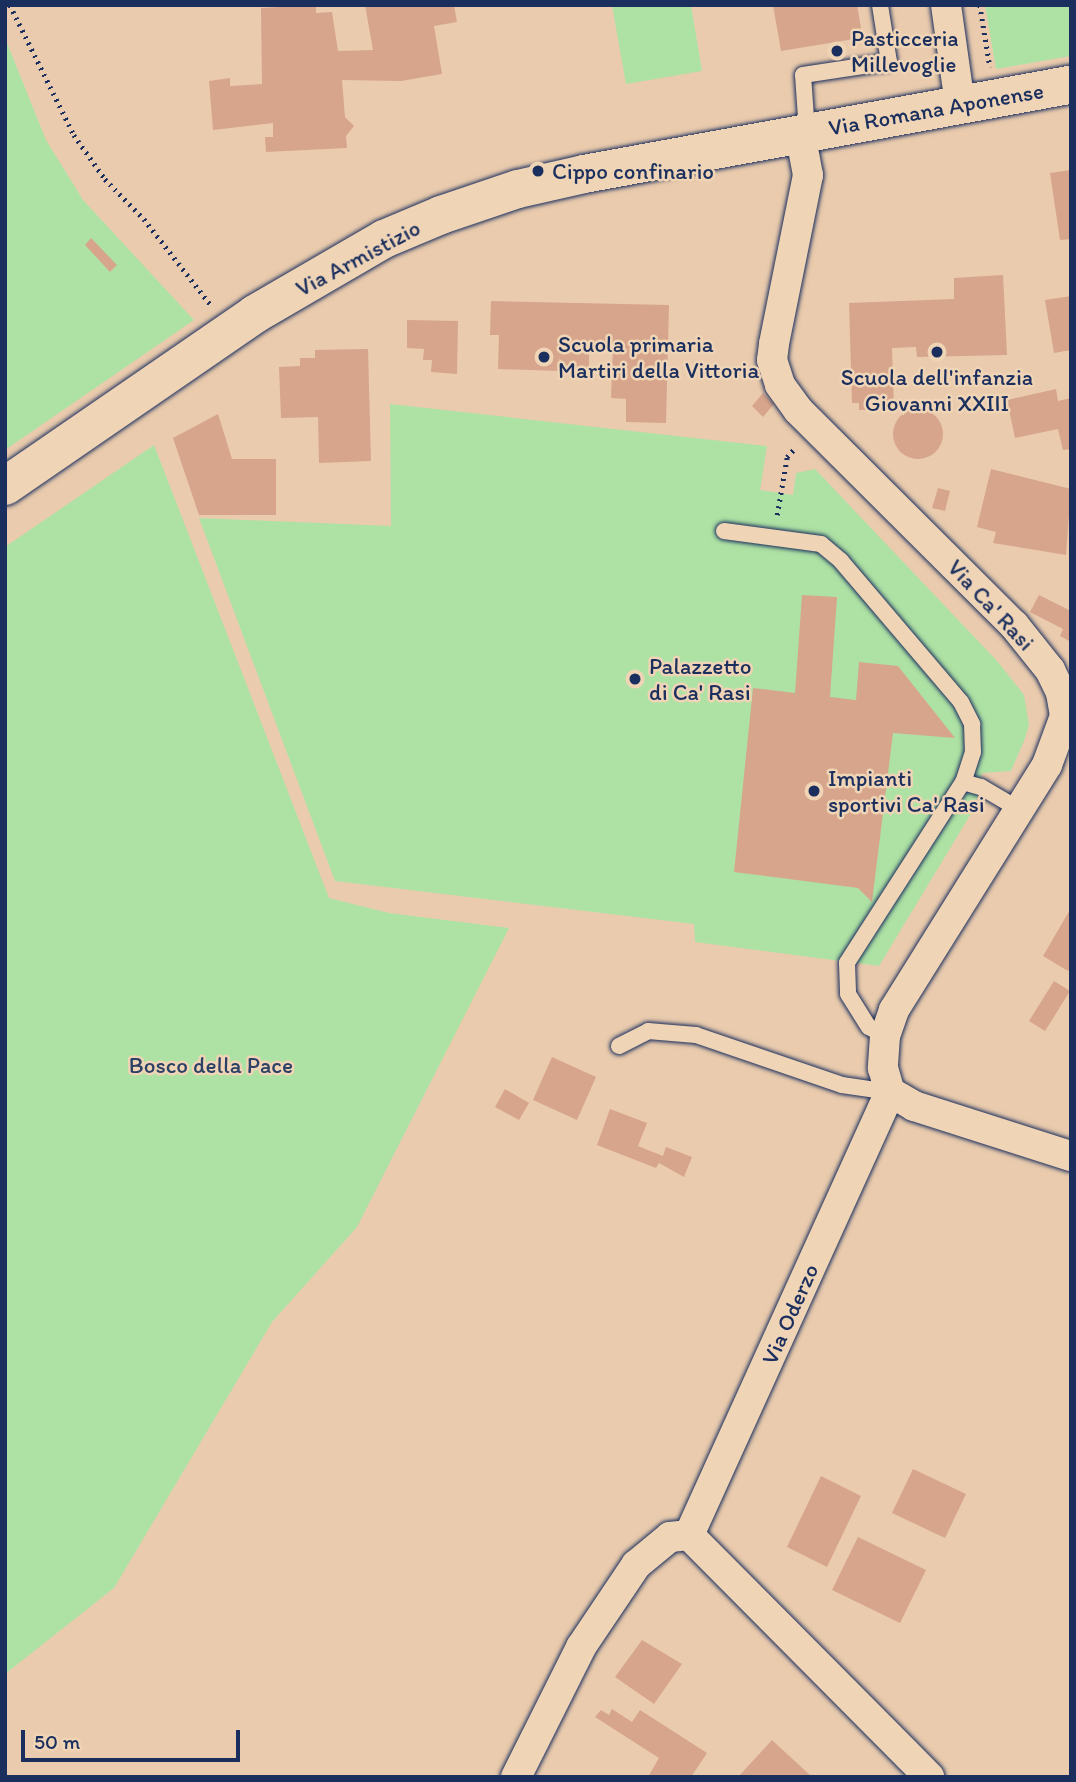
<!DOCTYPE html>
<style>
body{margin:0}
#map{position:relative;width:1076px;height:1782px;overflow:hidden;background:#eacbad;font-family:Itim,sans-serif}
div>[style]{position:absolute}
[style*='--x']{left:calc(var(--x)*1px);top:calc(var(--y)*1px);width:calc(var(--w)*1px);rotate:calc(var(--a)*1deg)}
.green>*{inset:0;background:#aee2a4}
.building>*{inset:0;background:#d7a58b}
.round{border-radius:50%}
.path>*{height:4.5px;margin-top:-2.25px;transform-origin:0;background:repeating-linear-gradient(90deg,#1b2f5e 0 2px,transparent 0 7px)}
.roads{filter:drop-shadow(0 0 2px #1b2f5e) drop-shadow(0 0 2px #1b2f5e)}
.service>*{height:16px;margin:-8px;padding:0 8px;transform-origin:8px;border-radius:8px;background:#efd4b6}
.minor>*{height:30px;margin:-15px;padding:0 15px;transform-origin:15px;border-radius:15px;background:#efd4b6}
.tertiary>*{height:38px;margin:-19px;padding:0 19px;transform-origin:19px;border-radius:19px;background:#efd4b6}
.dots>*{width:19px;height:19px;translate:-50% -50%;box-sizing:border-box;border:4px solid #efd4b6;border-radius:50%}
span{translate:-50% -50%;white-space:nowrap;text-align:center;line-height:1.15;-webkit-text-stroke:5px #efd4b6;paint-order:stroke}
.poi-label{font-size:23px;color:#1b2f5e}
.left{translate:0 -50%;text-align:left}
.street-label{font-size:23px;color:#1b2f5e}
.park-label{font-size:23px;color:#2a4165}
.frame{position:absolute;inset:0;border:7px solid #1b2f5e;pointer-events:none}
.scale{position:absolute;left:21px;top:1730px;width:219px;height:32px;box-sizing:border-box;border:4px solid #1b2f5e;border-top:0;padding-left:9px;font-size:21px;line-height:24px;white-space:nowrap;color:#1b2f5e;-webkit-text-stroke:5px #efd4b6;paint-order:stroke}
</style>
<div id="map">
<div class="green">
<i style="clip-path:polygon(612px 5px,691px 5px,702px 71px,626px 84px)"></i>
<i style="clip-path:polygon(985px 5px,1071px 5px,1071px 56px,996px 69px)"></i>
<i style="clip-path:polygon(5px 38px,46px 140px,83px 200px,194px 320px,5px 450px)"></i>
<i style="clip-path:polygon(390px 404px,767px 446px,760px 490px,793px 495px,796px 473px,815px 469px,998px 662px,1024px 695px,1029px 725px,1024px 741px,1011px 771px,982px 773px,975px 807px,879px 966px,695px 942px,694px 924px,335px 881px,199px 518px,391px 526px)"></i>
<i style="clip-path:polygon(154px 445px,329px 898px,389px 913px,509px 928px,357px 1227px,272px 1322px,114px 1588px,5px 1674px,5px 547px)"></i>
</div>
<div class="building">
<i style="clip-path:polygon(316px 5px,316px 13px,332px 12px,338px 51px,373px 50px,365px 5px,454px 5px,457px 22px,434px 26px,442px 74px,401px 81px,342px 80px,345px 117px,354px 126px,346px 136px,347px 148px,266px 152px,265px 137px,273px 137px,273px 123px,213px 130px,209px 81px,230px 78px,230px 86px,262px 84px,261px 8px)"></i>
<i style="clip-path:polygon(773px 5px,857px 5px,861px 28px,854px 39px,781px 51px)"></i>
<i style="clip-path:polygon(1071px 170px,1071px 239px,1060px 240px,1050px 173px)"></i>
<i style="clip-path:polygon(91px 238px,117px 265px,110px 272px,85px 245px)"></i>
<i style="clip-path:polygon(1003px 275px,1007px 355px,917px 357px,916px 347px,892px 348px,894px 409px,859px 410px,859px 403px,852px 403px,849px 303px,954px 299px,954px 278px)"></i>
<i style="clip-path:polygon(1071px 296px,1071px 350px,1054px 353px,1045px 300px)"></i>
<i style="clip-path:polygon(491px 301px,669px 305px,666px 423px,626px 422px,626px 399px,611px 398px,613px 344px,589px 343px,589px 372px,498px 369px,499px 335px,490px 335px)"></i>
<i style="clip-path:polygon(407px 320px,458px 321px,457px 374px,431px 372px,432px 360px,423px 360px,424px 349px,407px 348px)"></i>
<i style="clip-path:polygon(368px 349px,371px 461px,319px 463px,318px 417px,281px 418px,279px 367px,300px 366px,300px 358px,315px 358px,315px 350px)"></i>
<i style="clip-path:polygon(1056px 389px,1058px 401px,1071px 398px,1071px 449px,1063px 450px,1058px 429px,1015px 438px,1007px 400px)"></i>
<i style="clip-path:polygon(763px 393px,774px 404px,763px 417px,752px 406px)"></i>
<i class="round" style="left:893px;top:409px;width:50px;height:50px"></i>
<i style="clip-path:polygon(218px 414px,232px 459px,276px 459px,276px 515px,199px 515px,173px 438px)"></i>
<i style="clip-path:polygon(991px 469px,1071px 489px,1066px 555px,993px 543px,996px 532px,977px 527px)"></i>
<i style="clip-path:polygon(938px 488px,950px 491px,945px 511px,932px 508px)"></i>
<i style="clip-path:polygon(802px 595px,837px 597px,830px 697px,856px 700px,859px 662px,898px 666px,955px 738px,893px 733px,872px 902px,858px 888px,734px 872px,753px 688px,795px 693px)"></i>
<i style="clip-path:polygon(1039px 595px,1071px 611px,1071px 642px,1060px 636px,1063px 629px,1030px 612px)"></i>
<i style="clip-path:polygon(1071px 908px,1071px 965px,1068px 971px,1043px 956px)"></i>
<i style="clip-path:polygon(1054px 981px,1070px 991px,1045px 1031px,1029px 1021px)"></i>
<i style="clip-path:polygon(552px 1057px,596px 1077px,577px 1120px,533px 1100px)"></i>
<i style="clip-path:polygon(505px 1089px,529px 1103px,519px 1120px,495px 1107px)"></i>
<i style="clip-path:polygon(610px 1109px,647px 1123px,638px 1146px,663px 1156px,666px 1147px,692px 1157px,684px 1177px,659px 1163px,656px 1168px,597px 1145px)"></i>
<i style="clip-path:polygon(913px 1469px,966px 1494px,945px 1538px,892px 1513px)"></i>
<i style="clip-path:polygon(821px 1476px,861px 1496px,827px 1567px,787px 1547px)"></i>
<i style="clip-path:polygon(858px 1537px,926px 1570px,900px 1623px,832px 1590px)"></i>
<i style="clip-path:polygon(642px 1640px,682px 1664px,654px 1704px,615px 1677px)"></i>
<i style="clip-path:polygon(612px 1709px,632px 1722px,640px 1710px,707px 1753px,691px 1777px,648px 1777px,659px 1758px,595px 1717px,601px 1710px,609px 1715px)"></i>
<i style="clip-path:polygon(772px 1740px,812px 1777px,738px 1777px)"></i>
</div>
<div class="path">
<i style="--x:10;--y:5;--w:145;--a:63.8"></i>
<i style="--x:74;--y:135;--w:54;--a:54.8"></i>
<i style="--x:105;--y:179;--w:56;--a:45.7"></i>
<i style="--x:144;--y:219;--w:109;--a:52.1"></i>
<i style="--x:980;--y:5;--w:63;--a:80.8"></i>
<i style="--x:777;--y:515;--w:59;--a:-80.2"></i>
<i style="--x:787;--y:457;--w:12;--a:-48"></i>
</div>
<div class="roads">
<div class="service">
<i style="--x:807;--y:132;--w:57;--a:-94"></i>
<i style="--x:803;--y:75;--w:87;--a:-8.6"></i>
<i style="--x:889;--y:62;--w:58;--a:-99"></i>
<i style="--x:724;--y:531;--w:98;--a:7.6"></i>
<i style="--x:821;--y:544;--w:26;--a:40"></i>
<i style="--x:841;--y:561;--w:185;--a:49.6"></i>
<i style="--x:961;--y:702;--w:25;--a:63"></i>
<i style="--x:972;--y:724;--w:28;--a:88"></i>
<i style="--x:973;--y:752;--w:32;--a:108"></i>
<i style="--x:963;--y:782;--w:215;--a:122.7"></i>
<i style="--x:847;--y:963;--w:31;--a:88"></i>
<i style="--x:848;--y:994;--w:39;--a:58"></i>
<i style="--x:869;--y:1027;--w:18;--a:29"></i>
<i style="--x:963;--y:782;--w:19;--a:16"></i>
<i style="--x:981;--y:787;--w:45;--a:30.5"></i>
<i style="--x:619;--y:1046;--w:33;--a:-27"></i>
<i style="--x:648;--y:1031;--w:48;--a:4.8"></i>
<i style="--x:696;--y:1035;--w:154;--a:18.9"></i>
<i style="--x:842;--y:1085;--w:49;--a:8.3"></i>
</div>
<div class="minor">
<i style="--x:946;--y:5;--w:100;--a:82"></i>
<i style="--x:800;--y:133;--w:43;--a:79.2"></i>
<i style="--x:808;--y:175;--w:172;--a:101.4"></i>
<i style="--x:774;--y:344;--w:16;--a:97"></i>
<i style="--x:772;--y:360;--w:26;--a:72"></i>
<i style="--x:780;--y:385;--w:31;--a:54"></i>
<i style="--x:798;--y:410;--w:305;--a:44.9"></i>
<i style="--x:1014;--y:625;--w:58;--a:51.3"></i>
<i style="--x:1050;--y:670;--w:25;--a:64"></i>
<i style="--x:1061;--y:693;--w:23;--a:80"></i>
<i style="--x:1065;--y:716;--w:52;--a:110.2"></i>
<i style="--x:1047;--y:765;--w:289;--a:122"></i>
<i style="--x:894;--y:1010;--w:28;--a:109"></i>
<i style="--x:885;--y:1036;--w:32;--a:94"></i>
<i style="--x:883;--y:1068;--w:25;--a:74"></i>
<i style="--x:890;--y:1092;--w:28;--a:30"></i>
<i style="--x:914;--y:1106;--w:165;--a:17.7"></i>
<i style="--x:890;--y:1092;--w:486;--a:114.4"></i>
<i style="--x:689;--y:1535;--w:341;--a:45.2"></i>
<i style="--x:516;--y:1777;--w:145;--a:-63.4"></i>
<i style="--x:581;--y:1647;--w:99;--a:-56.1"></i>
<i style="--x:636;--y:1565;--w:44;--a:-39.5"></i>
<i style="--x:670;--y:1537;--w:19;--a:-6"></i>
</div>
<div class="tertiary">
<i style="--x:5;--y:486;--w:303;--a:-34.5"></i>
<i style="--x:255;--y:314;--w:149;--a:-30.2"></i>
<i style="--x:384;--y:239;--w:62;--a:-22.8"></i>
<i style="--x:441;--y:215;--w:81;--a:-18.7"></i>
<i style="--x:518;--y:189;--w:68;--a:-12.8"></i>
<i style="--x:584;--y:174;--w:495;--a:-10.4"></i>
</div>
</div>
<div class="dots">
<i style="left:837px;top:51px;background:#1b2f5e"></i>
<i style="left:538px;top:171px;background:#1b2f5e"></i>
<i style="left:937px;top:352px;background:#1b2f5e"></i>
<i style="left:544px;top:357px;background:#1b2f5e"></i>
<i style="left:635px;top:679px;background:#1b2f5e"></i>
<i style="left:814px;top:791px;background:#1b2f5e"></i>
</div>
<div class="poi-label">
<span class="left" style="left:851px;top:51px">Pasticceria<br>Millevoglie</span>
<span class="left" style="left:552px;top:171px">Cippo confinario</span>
<span class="left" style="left:558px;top:357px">Scuola primaria<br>Martiri della Vittoria</span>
<span style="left:937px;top:390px">Scuola dell'infanzia<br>Giovanni XXIII</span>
<span class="left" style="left:649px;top:679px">Palazzetto<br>di Ca' Rasi</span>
<span class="left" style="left:828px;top:791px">Impianti<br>sportivi Ca' Rasi</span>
</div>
<div class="street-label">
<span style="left:936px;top:109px;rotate:-10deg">Via Romana Aponense</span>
<span style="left:358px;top:258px;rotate:-28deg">Via Armistizio</span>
<span style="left:991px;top:605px;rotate:47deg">Via Ca' Rasi</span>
<span style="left:790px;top:1314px;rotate:-66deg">Via Oderzo</span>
</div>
<div class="park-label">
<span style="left:211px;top:1065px">Bosco della Pace</span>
</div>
<div class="frame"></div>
<div class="scale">50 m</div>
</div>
